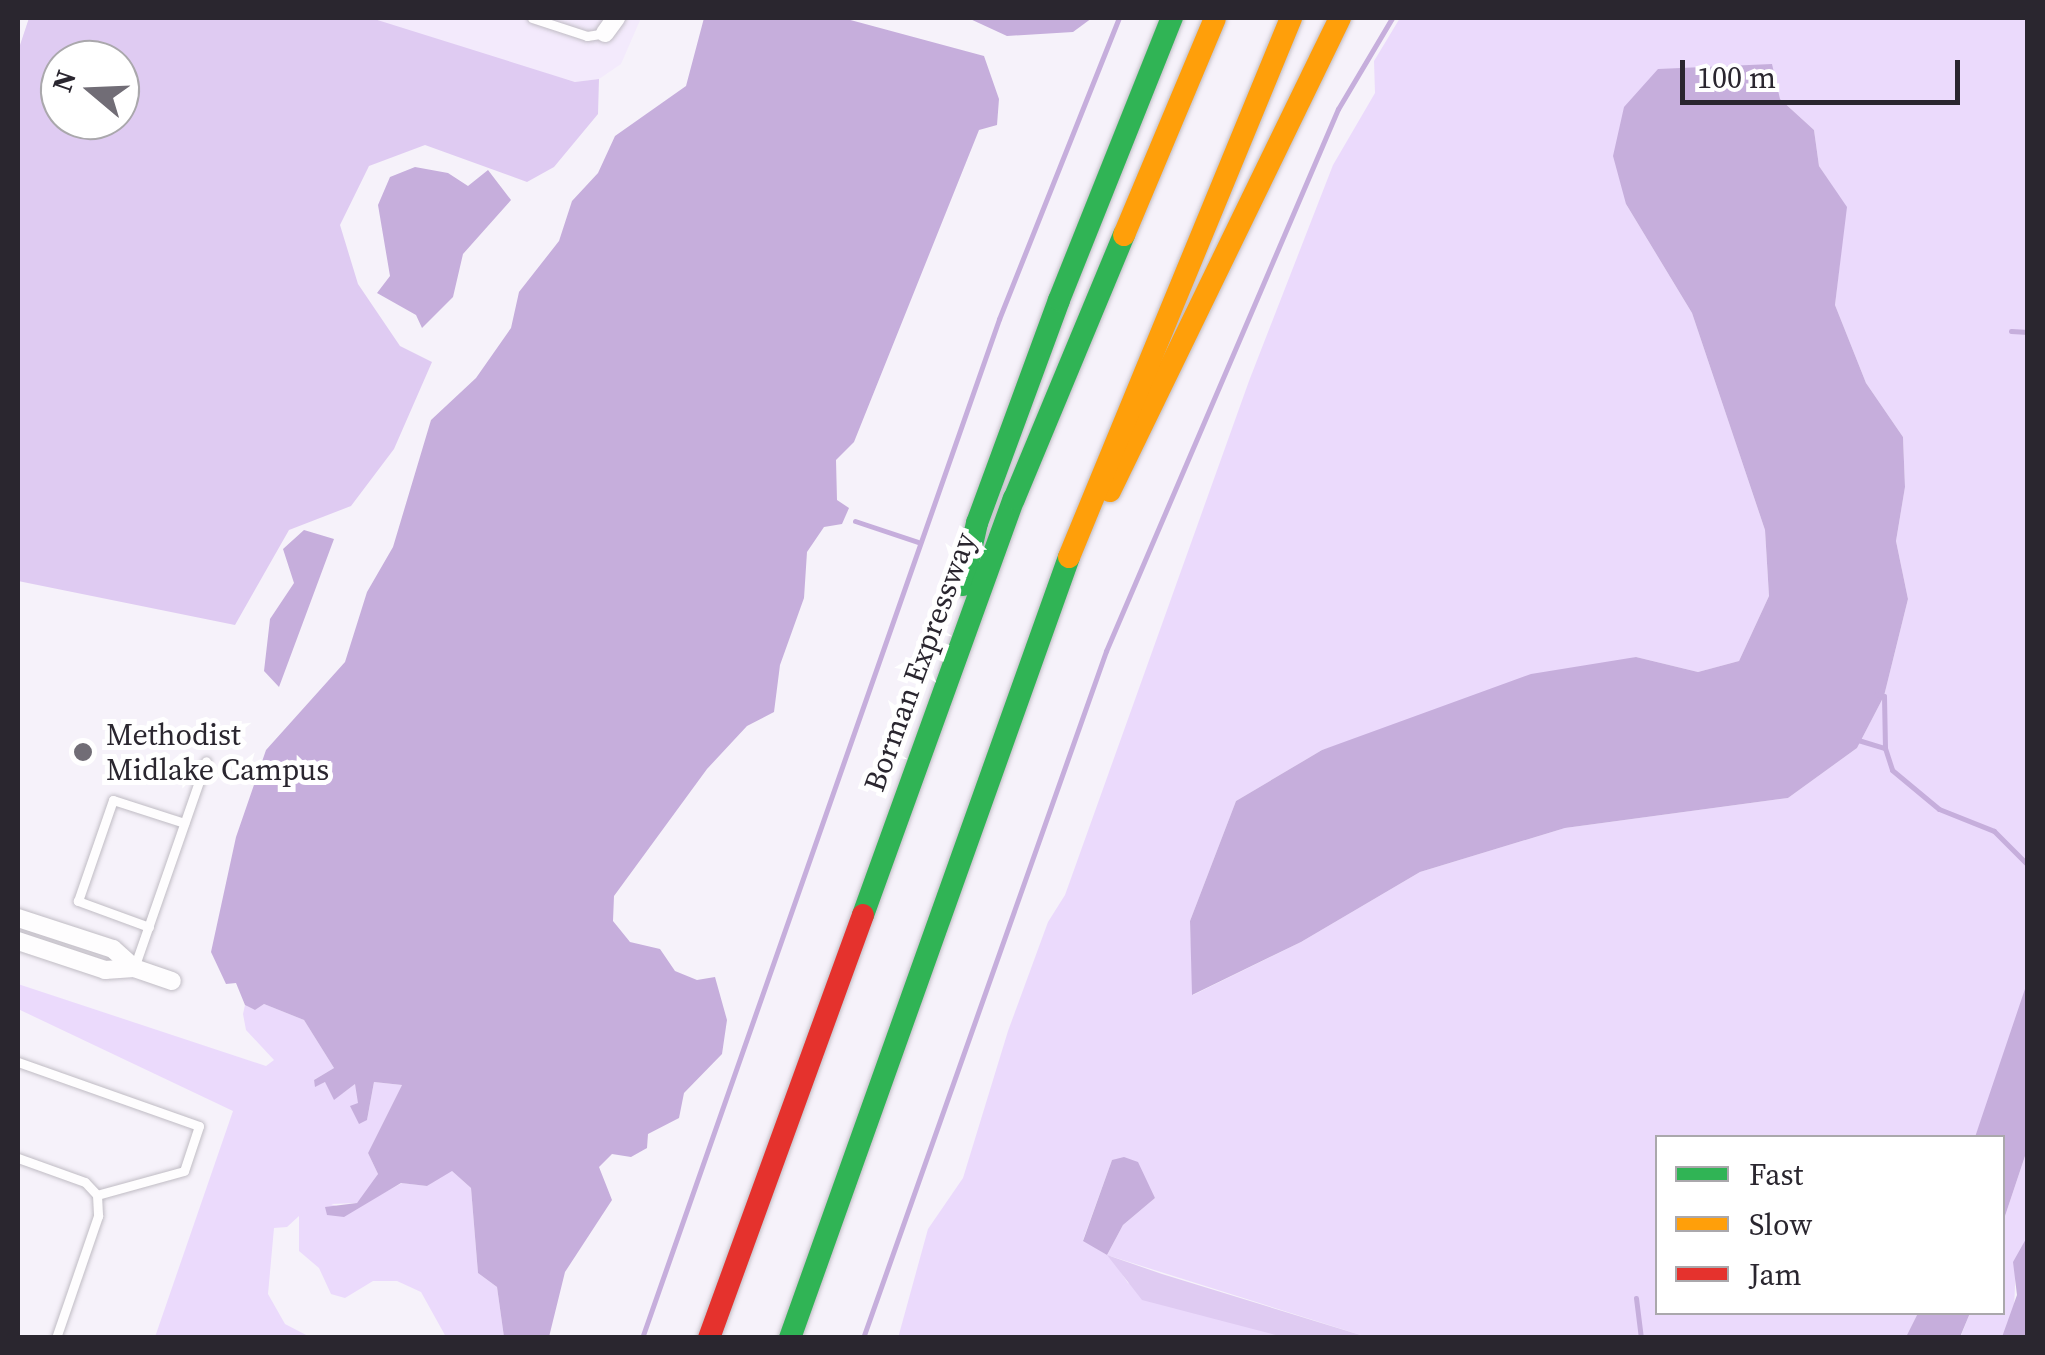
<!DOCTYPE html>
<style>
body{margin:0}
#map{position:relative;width:2045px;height:1355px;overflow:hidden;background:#f6f2fa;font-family:"Source Serif 4",serif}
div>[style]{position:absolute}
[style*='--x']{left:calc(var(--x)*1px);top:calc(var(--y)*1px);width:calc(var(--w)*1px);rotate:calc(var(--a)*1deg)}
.built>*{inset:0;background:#f3eafc}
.green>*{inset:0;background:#ebdafc}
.forest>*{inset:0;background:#dfcbf2}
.water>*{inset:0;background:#c6aedc}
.stream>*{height:5px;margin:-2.5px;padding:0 2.5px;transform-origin:2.5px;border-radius:2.5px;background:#c6aedc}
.roads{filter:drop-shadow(0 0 2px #c0bcc4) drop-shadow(0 0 2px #c0bcc4)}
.lane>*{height:9px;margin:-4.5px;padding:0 4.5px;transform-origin:4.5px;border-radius:4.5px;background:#fefdfe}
.street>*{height:18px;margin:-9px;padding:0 9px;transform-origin:9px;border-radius:9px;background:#fefdfe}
.fast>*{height:22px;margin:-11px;padding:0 11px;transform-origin:11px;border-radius:11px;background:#30b455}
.slow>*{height:22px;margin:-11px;padding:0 11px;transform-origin:11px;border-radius:11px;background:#ff9f0a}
.jam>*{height:22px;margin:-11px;padding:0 11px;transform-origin:11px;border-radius:11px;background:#e5322d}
.dots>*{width:28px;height:28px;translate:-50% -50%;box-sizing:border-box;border:5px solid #fff;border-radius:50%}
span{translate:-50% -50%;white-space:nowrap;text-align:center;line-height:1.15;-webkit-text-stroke:10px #fff;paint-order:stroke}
.street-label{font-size:30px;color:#2a262f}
.poi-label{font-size:30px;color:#2a262f}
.left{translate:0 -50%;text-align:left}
.frame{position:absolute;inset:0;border:20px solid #2a262f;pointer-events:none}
.legend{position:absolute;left:1655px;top:1135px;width:350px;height:180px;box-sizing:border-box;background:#fff;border:2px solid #aaa8ac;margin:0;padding:12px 18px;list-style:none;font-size:30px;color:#2a262f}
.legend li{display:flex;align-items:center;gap:20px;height:50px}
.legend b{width:50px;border:2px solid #aaa8ac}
.north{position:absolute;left:40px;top:40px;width:100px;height:100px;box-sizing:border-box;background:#fff;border:2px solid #aaa8ac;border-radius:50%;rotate:289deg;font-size:28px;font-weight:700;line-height:40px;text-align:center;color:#2a262f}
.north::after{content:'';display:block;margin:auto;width:35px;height:45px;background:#716d76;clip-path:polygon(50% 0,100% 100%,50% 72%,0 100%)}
.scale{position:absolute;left:1680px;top:60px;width:280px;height:45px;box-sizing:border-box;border:5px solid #2a262f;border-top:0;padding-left:12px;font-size:30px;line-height:35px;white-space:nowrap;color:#2a262f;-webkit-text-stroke:8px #fff;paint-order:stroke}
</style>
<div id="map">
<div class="built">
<i style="clip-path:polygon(350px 18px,641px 18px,621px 64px,599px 79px,576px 82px)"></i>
</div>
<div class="green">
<i style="clip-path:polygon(evenodd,1400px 18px,2027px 18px,2028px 983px,2009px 1045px,1975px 1137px,1658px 1138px,1658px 1312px,1918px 1313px,1906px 1337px,1367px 1337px,1110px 1256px,1128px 1283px,1283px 1337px,898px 1338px,928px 1229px,963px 1178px,1008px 1031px,1048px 922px,1065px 895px,1249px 381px,1333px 165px,1375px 93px,1374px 61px,1400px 18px,1780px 99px,1814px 130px,1819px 166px,1846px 207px,1835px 305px,1866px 383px,1903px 437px,1905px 487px,1896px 541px,1908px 599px,1884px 696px,1857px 748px,1788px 798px,1565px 828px,1420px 872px,1301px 942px,1193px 995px,1190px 921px,1236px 801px,1322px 750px,1636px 657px,1698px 672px,1739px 661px,1769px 596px,1765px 530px,1692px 313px,1626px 204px,1780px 99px,1400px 18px,1112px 1160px,1155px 1198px,1123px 1225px,1107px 1255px,1083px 1240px,1112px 1160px)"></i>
<i style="clip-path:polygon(18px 984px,266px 1066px,274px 1060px,246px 1030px,243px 1014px,245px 1005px,255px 1010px,264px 1004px,304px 1020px,334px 1068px,314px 1080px,316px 1086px,325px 1082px,343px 1093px,355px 1084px,367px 1120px,374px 1082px,402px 1085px,368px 1153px,378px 1174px,367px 1193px,357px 1203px,331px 1204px,350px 1211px,402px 1183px,427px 1186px,451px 1170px,471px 1188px,478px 1273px,497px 1287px,504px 1337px,446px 1337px,421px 1292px,397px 1281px,373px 1281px,345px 1298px,331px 1294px,319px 1268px,299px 1251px,299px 1216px,287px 1227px,274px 1228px,268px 1294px,285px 1324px,310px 1337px,155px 1337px,233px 1111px,18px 1009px)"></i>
<i style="clip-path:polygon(2027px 1150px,2027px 1237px,2016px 1260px,2014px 1311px,2002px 1337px,1960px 1338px,1970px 1313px,2002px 1312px,2003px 1222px)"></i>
</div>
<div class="forest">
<i style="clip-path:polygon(evenodd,29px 18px,371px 18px,575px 82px,599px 79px,598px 114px,554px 167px,527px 182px,425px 145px,369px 166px,340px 225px,358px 284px,400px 346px,432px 362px,394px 449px,351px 506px,289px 530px,235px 625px,18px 581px,18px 51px,29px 18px,60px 60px,120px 60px,120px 120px,60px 120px,60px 60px)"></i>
<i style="clip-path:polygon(1107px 1255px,1162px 1274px,1367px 1337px,1283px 1337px,1142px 1300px)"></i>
</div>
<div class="water">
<i style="clip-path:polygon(704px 18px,843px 18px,984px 56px,999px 99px,997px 125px,979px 130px,854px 442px,836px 460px,837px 500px,849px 508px,842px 524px,824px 527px,807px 552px,804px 598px,780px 665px,774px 712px,747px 726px,707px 769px,614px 896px,613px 921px,630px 942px,660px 949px,675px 971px,697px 980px,715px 977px,727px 1020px,722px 1054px,684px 1093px,679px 1118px,648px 1134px,647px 1148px,631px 1157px,612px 1154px,599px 1167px,612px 1200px,565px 1272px,549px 1337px,504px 1337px,497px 1287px,478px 1273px,471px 1188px,452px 1171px,427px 1186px,401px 1183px,344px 1217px,327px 1215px,325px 1207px,357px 1203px,378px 1174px,368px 1153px,402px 1085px,374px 1082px,367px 1120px,359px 1124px,350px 1106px,358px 1103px,355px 1084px,334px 1100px,325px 1082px,315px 1087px,314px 1080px,334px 1068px,304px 1020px,264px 1004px,255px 1010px,245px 1005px,236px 983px,226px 984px,211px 952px,236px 837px,266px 750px,345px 662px,367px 592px,393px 547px,431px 420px,476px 378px,511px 328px,519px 292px,559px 241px,572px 201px,598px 173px,615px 136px,686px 86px)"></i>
<i style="clip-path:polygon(968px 18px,1092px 18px,1073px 32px,1007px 36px)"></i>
<i style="clip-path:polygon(1772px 64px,1780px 99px,1814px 130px,1819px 166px,1847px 207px,1835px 305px,1866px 383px,1903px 437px,1905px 487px,1896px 541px,1908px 599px,1884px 696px,1857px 748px,1788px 798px,1565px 828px,1420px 872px,1301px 942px,1192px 995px,1190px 921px,1236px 801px,1322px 750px,1531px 674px,1636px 657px,1698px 672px,1739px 661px,1769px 596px,1765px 530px,1692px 313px,1626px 204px,1613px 156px,1624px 107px,1658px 69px)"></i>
<i style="clip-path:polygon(415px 167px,448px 173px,468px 186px,488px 170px,511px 200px,463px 254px,453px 297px,422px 328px,416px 315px,377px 293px,390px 276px,378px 205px,390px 177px)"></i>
<i style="clip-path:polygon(304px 530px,334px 539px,279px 687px,264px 671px,270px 619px,294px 583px,283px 549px)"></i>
<i style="clip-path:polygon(2027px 983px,2027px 1150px,2003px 1222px,2002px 1138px,1975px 1137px)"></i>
<i style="clip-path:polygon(1124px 1157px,1138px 1162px,1155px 1198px,1123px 1225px,1107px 1255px,1083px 1241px,1112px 1160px)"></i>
<i style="clip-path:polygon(2027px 1237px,2027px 1336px,2002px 1337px,2017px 1295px,2013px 1262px)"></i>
<i style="clip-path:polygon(1918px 1313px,1918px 1312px,1970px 1313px,1960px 1337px,1906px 1337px)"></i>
</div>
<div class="stream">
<i style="--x:2011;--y:331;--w:17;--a:3"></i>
<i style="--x:855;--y:521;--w:66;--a:18.4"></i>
<i style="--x:1877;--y:694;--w:7;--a:16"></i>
<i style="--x:1884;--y:696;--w:52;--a:88.9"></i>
<i style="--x:1858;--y:740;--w:28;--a:17"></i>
<i style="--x:1885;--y:748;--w:23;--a:72"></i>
<i style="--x:1892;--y:770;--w:61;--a:39.7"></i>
<i style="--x:1939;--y:809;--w:59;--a:21.8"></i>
<i style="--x:1994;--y:831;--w:48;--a:45"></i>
<i style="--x:1636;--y:1298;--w:40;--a:82.9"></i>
<i style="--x:642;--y:1338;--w:1080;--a:-70.69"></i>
<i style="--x:999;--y:319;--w:324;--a:-68.3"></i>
<i style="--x:863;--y:1338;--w:729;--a:-70.52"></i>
<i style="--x:1106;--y:651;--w:590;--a:-66.83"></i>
<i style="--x:1338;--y:109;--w:106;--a:-59.3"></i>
</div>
<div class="roads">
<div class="lane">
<i style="--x:532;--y:18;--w:58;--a:18.1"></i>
<i style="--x:587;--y:36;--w:18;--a:-9"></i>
<i style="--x:149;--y:927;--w:76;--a:-159.9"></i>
<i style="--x:78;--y:901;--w:107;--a:-70.9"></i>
<i style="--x:113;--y:800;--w:75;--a:17.9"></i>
<i style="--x:134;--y:968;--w:219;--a:-70.8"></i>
<i style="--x:18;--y:1062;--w:192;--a:19.5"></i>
<i style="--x:199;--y:1126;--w:47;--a:108.4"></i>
<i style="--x:184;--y:1171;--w:90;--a:164.6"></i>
<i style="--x:18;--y:1158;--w:71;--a:19.7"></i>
<i style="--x:85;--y:1182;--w:18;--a:47"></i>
<i style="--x:97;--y:1195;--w:21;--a:87"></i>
<i style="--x:98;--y:1216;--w:129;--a:109"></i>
</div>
<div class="street">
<i style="--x:605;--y:33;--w:19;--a:-54"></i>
<i style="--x:18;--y:918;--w:100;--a:18.1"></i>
<i style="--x:113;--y:949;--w:28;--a:42"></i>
<i style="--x:18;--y:941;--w:92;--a:18.4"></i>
<i style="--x:105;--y:970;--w:29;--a:-4"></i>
<i style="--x:134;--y:968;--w:40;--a:18.9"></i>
</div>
<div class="fast">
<i style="--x:963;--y:585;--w:64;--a:-77.3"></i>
<i style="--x:977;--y:523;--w:238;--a:-69.8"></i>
<i style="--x:1059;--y:300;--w:304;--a:-68.2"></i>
<i style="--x:863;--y:915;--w:443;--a:-70.1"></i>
<i style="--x:1014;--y:499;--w:286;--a:-67.4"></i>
<i style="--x:790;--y:1338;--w:829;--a:-70.34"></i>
</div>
<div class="slow">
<i style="--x:1124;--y:235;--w:235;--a:-67.2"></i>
<i style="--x:1110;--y:491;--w:526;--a:-64.07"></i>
<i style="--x:1069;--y:557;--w:583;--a:-67.61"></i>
</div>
<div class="jam">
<i style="--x:709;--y:1338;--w:450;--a:-70"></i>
</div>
</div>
<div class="dots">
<i style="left:83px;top:752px;background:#716d76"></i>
</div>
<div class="street-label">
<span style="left:920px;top:662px;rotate:-70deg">Borman Expressway</span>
</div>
<div class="poi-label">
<span class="left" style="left:106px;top:752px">Methodist<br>Midlake Campus</span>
</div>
<div class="frame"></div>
<ul class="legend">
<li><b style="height:12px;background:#30b455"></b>Fast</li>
<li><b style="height:12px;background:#ff9f0a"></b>Slow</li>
<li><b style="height:12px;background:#e5322d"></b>Jam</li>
</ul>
<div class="north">N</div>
<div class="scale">100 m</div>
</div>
